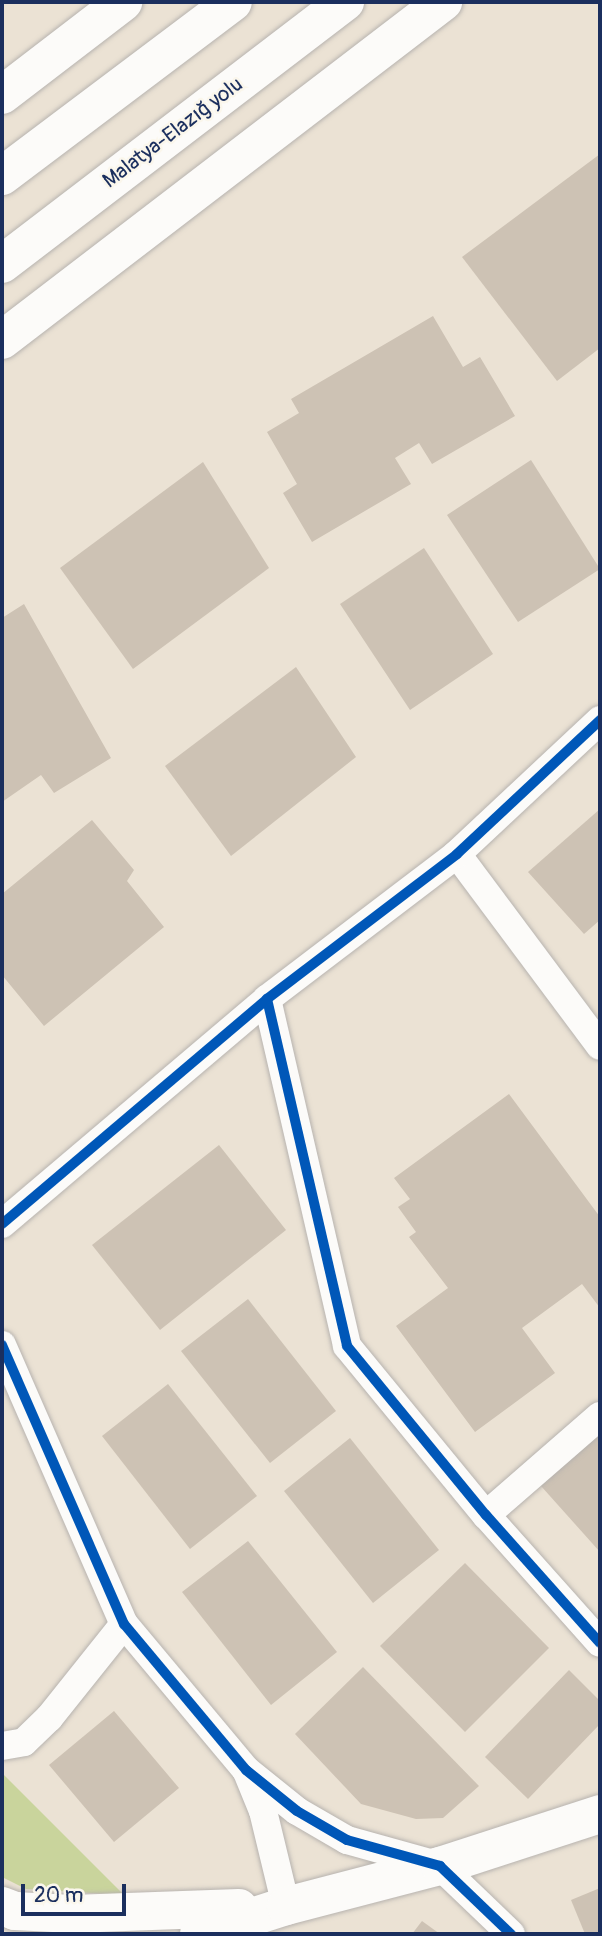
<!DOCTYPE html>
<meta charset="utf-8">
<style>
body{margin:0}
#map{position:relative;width:602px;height:1936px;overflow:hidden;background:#ebe2d4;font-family:Pangolin,sans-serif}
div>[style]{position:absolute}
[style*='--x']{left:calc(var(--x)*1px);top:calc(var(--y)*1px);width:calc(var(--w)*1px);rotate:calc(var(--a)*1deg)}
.green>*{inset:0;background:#c9d49c}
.building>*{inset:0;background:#cdc2b4}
.roads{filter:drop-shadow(0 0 2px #b7b3af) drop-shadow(0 0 2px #b7b3af)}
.minor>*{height:28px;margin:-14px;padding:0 14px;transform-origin:14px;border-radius:14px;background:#fcfbf9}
.secondary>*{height:38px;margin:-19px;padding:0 19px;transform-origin:19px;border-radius:19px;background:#fcfbf9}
.trunk>*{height:38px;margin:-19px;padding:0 19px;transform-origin:19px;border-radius:19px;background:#fcfbf9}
.cycleway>*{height:10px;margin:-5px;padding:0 5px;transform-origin:5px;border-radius:5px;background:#0057b8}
span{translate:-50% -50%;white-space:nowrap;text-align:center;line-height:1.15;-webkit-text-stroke:5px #fbf7ec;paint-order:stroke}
.street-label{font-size:21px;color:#1b2f5e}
.frame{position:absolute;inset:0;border:4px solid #1b2f5e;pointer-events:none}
.scale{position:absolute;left:21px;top:1884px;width:105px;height:32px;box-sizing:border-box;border:4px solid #1b2f5e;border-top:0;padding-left:9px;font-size:21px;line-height:24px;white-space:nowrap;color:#1b2f5e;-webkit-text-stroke:5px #fbf7ec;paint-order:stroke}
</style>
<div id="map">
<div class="green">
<i style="clip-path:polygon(2px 1773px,124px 1895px,26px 1889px,2px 1877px)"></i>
</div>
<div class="building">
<i style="clip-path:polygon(600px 154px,600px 348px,557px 381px,462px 257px)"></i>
<i style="clip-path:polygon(433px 316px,463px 367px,480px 357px,515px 416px,432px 464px,419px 443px,395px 458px,411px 484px,312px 542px,283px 493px,297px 484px,267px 432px,299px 413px,291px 399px)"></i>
<i style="clip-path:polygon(531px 460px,600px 569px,518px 622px,447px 515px)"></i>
<i style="clip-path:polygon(203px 462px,269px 568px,133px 669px,60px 568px)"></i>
<i style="clip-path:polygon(424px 548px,493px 654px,410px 710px,340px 604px)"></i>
<i style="clip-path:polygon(24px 604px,111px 758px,54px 793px,41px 775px,2px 802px,2px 618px)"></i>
<i style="clip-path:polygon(296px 667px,356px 757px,231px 856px,165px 766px)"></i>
<i style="clip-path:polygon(600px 809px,600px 920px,584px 934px,528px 872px)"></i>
<i style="clip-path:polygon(92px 820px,134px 870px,127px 881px,164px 927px,44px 1026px,2px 975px,2px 894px)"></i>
<i style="clip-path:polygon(509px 1094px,600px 1217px,600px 1308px,582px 1284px,522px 1328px,555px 1373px,475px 1432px,396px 1326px,448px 1288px,409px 1237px,416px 1232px,398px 1207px,410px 1199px,394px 1178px)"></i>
<i style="clip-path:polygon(219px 1145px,286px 1230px,160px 1330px,92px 1245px)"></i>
<i style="clip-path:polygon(248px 1299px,336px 1411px,270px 1463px,181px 1351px)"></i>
<i style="clip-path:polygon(168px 1384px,257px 1496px,190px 1549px,102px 1436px)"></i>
<i style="clip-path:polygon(600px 1434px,600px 1552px,541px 1486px)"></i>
<i style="clip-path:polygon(350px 1438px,439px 1550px,373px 1603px,284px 1491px)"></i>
<i style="clip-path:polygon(248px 1541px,337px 1652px,271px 1705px,182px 1592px)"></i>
<i style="clip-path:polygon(465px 1563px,549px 1648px,465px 1732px,380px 1646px)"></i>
<i style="clip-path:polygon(363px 1667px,479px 1786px,443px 1818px,416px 1819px,361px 1804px,295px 1734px)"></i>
<i style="clip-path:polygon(569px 1670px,600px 1701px,600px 1724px,528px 1799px,485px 1757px)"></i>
<i style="clip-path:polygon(114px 1711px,179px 1788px,114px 1842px,49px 1765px)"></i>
<i style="clip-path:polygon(600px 1888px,600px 1933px,585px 1934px,571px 1900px)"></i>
<i style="clip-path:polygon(422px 1921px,440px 1934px,412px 1934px)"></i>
</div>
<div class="roads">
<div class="minor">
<i style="--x:457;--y:854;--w:239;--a:53.3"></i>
<i style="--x:267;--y:999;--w:356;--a:77"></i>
<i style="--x:347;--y:1346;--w:219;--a:50.6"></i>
<i style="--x:486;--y:1515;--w:171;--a:48.3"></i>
<i style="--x:2;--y:1224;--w:348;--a:-40.3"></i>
<i style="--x:267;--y:999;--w:239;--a:-37.3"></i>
<i style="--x:457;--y:854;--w:196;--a:-43.1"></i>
<i style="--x:2;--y:1345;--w:305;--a:66.4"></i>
<i style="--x:124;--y:1624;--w:190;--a:50.1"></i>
<i style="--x:246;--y:1770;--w:65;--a:38.8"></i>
<i style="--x:297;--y:1811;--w:58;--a:30.1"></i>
<i style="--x:347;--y:1840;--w:97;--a:15.6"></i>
<i style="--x:440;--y:1866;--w:98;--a:43.8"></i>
<i style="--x:486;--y:1515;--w:151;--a:-41"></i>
<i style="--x:2;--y:1746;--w:22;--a:-10"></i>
<i style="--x:24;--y:1742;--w:35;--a:-44"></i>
<i style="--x:49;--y:1718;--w:120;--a:-51.4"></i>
<i style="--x:247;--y:1772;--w:42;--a:67.7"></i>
<i style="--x:263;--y:1811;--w:98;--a:76.4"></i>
</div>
<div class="secondary">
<i style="--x:2;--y:95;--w:153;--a:-37.5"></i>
<i style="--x:2;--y:340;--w:556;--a:-37.47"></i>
<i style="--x:2;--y:1906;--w:14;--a:21"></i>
<i style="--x:15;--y:1911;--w:57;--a:3"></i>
<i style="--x:72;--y:1914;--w:167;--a:-2.1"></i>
<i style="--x:199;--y:1934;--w:91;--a:-17.8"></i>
<i style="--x:286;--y:1906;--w:159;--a:-14.6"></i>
<i style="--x:440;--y:1866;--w:168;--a:-18"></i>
</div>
<div class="trunk">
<i style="--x:2;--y:176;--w:289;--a:-37"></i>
<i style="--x:2;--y:264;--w:432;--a:-37.4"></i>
</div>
</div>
<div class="cycleway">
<i style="--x:267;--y:999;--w:356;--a:77"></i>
<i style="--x:347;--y:1346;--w:219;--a:50.6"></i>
<i style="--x:486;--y:1515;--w:171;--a:48.3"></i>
<i style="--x:2;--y:1224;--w:348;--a:-40.3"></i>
<i style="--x:267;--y:999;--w:239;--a:-37.3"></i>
<i style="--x:457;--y:854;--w:196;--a:-43.1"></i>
<i style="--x:2;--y:1345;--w:305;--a:66.4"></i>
<i style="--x:124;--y:1624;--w:190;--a:50.1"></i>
<i style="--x:246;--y:1770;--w:65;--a:38.8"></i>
<i style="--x:297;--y:1811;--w:58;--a:30.1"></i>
<i style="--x:347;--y:1840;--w:97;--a:15.6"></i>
<i style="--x:440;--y:1866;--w:98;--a:43.8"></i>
</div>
<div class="street-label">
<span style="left:173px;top:133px;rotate:-37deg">Malatya-Elazığ yolu</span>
</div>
<div class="frame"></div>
<div class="scale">20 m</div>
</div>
